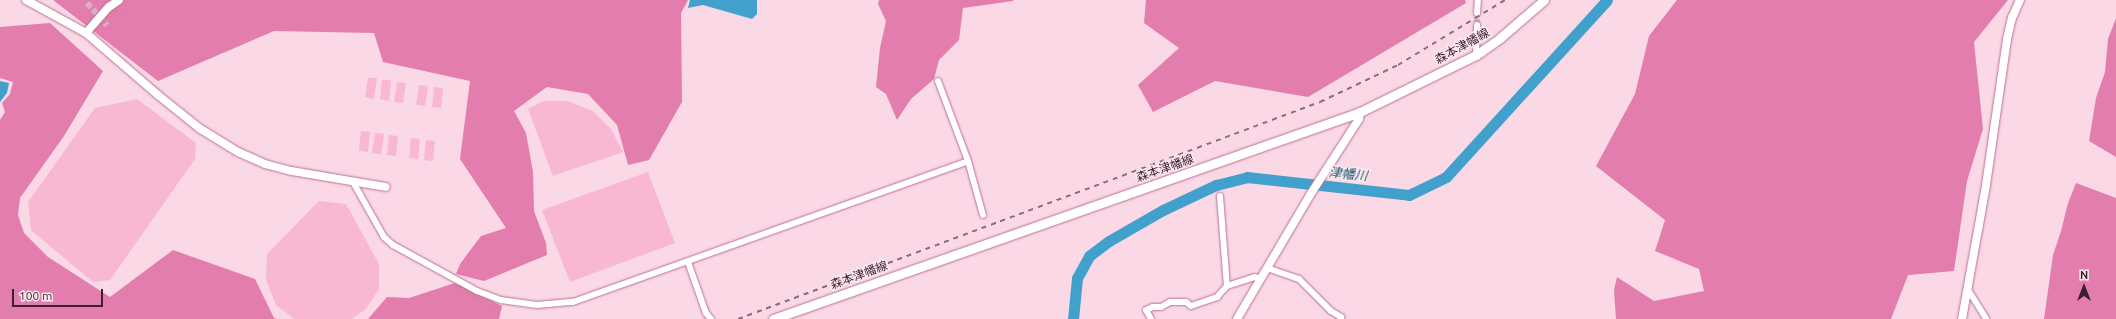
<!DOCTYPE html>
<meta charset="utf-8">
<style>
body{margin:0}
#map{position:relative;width:2116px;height:319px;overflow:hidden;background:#fad8e6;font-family:Ubuntu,"Noto Sans JP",sans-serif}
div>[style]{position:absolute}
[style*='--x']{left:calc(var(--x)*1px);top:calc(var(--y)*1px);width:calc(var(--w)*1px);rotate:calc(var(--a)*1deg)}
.green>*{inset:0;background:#f8b8d4}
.forest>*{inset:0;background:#e27dae}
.water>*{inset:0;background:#41a1cc}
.river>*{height:11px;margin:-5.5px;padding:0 5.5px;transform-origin:5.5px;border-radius:5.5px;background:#41a1cc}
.minor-tunnel>*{height:6px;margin-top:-3px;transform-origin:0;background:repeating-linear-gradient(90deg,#d4b3c1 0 6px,transparent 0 9px)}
.roads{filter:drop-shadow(0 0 1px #bc7094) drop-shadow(0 0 1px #bc7094)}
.minor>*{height:6px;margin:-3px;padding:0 3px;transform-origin:3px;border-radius:3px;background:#fff}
.tertiary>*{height:8px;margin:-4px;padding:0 4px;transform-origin:4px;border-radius:4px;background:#fff}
.secondary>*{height:9px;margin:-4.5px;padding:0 4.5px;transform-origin:4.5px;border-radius:4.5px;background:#fff}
.rail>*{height:2px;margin-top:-1px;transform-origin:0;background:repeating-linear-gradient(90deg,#8c6b7a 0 5px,transparent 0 10px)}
span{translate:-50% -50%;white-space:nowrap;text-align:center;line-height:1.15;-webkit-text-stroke:3px #fceaf1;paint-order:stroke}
.street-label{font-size:12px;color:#3d1e2d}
.water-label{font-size:13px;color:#21556c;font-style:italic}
.north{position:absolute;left:2064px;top:267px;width:40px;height:40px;-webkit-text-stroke:3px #fceaf1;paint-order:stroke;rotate:0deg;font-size:11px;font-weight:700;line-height:16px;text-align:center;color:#3d1e2d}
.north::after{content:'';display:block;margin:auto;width:14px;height:18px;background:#3d1e2d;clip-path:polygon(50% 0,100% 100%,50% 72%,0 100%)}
.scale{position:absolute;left:12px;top:289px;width:91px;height:18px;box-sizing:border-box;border:2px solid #3d1e2d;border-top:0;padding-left:5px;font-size:12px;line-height:14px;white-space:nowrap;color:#3d1e2d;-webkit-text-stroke:3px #fceaf1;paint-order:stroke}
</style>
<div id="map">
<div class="green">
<i style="clip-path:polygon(368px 78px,377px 78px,374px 99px,365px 97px)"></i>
<i style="clip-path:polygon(382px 80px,391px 80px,389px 101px,380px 99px)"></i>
<i style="clip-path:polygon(397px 82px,406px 83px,403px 103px,394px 102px)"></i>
<i style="clip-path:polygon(419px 85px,428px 86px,425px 106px,416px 105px)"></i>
<i style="clip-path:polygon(434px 87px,443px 88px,441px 108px,432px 107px)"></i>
<i style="clip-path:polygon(137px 99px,196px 143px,195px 159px,110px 280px,93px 282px,31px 230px,28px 202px,95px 108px)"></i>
<i style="clip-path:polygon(544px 101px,567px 101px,593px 111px,611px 129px,623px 152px,553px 176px,528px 109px)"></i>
<i style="clip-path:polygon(361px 131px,370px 132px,368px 152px,359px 151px)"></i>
<i style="clip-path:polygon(375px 133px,384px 134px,381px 154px,372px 153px)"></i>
<i style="clip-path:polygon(389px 135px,398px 136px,396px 156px,387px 155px)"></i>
<i style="clip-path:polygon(411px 138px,420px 139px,418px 159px,409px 158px)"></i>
<i style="clip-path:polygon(426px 140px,435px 141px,433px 161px,424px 160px)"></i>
<i style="clip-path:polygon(648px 172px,675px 243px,570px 282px,542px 210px)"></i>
<i style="clip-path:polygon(319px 201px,346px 204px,379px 264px,379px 289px,365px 310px,351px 319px,294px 319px,276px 305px,266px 280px,267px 254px)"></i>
</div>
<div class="forest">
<i style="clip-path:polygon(53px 0,688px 0,681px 13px,682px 102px,649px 160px,628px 165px,617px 125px,588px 94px,547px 87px,514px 111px,526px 133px,533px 172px,534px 211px,546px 243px,547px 255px,484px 281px,456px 274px,460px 264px,481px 236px,506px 228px,460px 159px,470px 81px,383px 62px,374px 33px,274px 31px,158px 81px)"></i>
<i style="clip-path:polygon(879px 0,1013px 0,1013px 1px,963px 8px,959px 40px,939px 60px,934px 79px,911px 99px,897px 120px,886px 94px,876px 87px,880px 48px,886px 21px,878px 4px)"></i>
<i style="clip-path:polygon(1146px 0,1465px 0,1466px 3px,1308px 97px,1215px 81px,1153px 112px,1138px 85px,1179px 48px,1144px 23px)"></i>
<i style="clip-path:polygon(1677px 0,2008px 0,1974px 42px,1983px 129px,1967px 181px,1954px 271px,1908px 275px,1891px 319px,1616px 319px,1614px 290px,1617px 277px,1654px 301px,1704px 291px,1699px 269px,1655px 251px,1665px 220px,1596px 166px,1635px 94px,1649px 36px)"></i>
<i style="clip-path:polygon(2116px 18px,2116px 157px,2089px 141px,2096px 98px,2105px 72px,2108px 39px)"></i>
<i style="clip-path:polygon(50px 23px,103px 71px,64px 136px,20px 198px,18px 215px,24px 233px,48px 257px,110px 297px,173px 250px,255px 279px,274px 318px,277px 319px,0 319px,0 120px,5px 112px,2px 103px,10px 94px,13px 82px,0 78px,0 27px)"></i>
<i style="clip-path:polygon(2076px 183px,2116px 198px,2116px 319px,2044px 319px,2053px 255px,2061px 231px,2068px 203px)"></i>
<i style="clip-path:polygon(455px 283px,502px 306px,499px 319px,368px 319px,387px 297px,409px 298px)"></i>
</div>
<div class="water">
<i style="clip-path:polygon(690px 0,757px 0,757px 14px,752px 19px,703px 5px,688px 8px)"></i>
<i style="clip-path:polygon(0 81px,9px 83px,7px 93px,0 102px)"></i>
</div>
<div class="river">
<i style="--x:1073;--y:319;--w:41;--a:-84.4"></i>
<i style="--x:1077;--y:278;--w:25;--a:-61"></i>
<i style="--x:1089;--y:256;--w:25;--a:-37"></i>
<i style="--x:1109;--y:241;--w:62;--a:-29.9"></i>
<i style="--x:1163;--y:210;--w:59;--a:-25.3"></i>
<i style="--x:1216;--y:185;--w:32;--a:-14"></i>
<i style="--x:1247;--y:177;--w:163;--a:6.3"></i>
<i style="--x:1409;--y:195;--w:41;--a:-25.9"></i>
<i style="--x:1446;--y:177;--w:239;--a:-47.7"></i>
</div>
<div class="minor-tunnel">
<i style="--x:87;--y:3;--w:30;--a:48"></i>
<i style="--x:1477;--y:25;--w:12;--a:-90"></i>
</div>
<div class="roads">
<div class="minor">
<i style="--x:1477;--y:13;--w:13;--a:-86"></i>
<i style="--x:1476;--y:55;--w:30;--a:-88"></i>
<i style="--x:938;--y:81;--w:85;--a:69.4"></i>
<i style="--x:968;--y:161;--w:56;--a:74.5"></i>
<i style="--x:353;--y:182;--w:63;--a:60.6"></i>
<i style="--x:384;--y:237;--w:12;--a:42"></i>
<i style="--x:393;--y:245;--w:96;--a:28.7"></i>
<i style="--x:477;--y:291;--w:26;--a:21"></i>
<i style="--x:501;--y:300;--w:36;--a:8"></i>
<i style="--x:537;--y:305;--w:36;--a:-5"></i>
<i style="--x:573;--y:302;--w:419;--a:-19.6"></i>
<i style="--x:1220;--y:196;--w:90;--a:85.6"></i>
<i style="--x:688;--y:262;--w:54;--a:70.6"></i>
<i style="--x:706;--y:313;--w:8;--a:50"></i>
<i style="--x:1267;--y:268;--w:34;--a:19"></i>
<i style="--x:1299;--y:279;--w:45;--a:45"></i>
<i style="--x:1331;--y:311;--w:12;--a:31"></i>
<i style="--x:1967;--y:288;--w:36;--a:58"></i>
<i style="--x:1151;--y:319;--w:10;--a:-119"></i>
<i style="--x:1146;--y:310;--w:8;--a:-23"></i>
<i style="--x:1153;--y:307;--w:8;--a:0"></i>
<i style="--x:1161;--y:307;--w:10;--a:-29"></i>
<i style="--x:1170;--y:302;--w:16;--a:0"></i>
<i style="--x:1186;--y:302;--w:6;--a:39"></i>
<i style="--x:1191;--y:306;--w:28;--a:-19"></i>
<i style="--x:1217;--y:297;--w:15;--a:-48"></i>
<i style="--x:1227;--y:286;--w:29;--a:-18"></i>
<i style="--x:1255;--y:277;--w:6;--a:18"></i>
</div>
<div class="tertiary">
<i style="--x:26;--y:0;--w:68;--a:28.8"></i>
<i style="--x:86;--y:33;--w:95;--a:40.7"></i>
<i style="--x:158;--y:95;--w:53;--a:38.8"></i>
<i style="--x:199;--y:128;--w:46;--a:31.6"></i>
<i style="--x:238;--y:152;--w:30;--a:24"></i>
<i style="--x:265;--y:164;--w:28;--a:15"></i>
<i style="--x:292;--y:171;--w:95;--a:9.7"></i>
<i style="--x:86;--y:33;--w:35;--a:-49"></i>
<i style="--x:109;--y:7;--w:12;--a:-35"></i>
<i style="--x:1237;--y:319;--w:144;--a:-59.5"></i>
<i style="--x:1310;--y:195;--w:90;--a:-57.2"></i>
<i style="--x:1359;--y:119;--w:7;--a:-82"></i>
<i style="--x:1962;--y:319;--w:136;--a:-79.8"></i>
<i style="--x:1986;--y:185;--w:148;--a:-81.8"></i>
<i style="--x:2007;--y:39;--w:22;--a:-77"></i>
<i style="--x:2012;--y:18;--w:20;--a:-66"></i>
</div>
<div class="secondary">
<i style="--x:773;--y:319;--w:622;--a:-19.42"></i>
<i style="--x:1360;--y:112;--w:129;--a:-26.2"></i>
<i style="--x:1476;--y:55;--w:29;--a:-35"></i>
<i style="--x:1500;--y:38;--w:58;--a:-40.8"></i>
</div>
</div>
<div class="rail">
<i style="--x:738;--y:319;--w:621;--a:-20.45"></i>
<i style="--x:1320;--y:102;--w:86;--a:-25.4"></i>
<i style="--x:1398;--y:65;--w:125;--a:-31.3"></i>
</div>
<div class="street-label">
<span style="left:1462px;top:46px;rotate:-29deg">森本津幡線</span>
<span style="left:1165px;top:168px;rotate:-19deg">森本津幡線</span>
<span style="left:859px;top:275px;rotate:-20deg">森本津幡線</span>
</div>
<div class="water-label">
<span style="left:1348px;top:174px;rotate:6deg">津幡川</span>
</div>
<div class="north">N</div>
<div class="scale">100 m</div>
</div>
